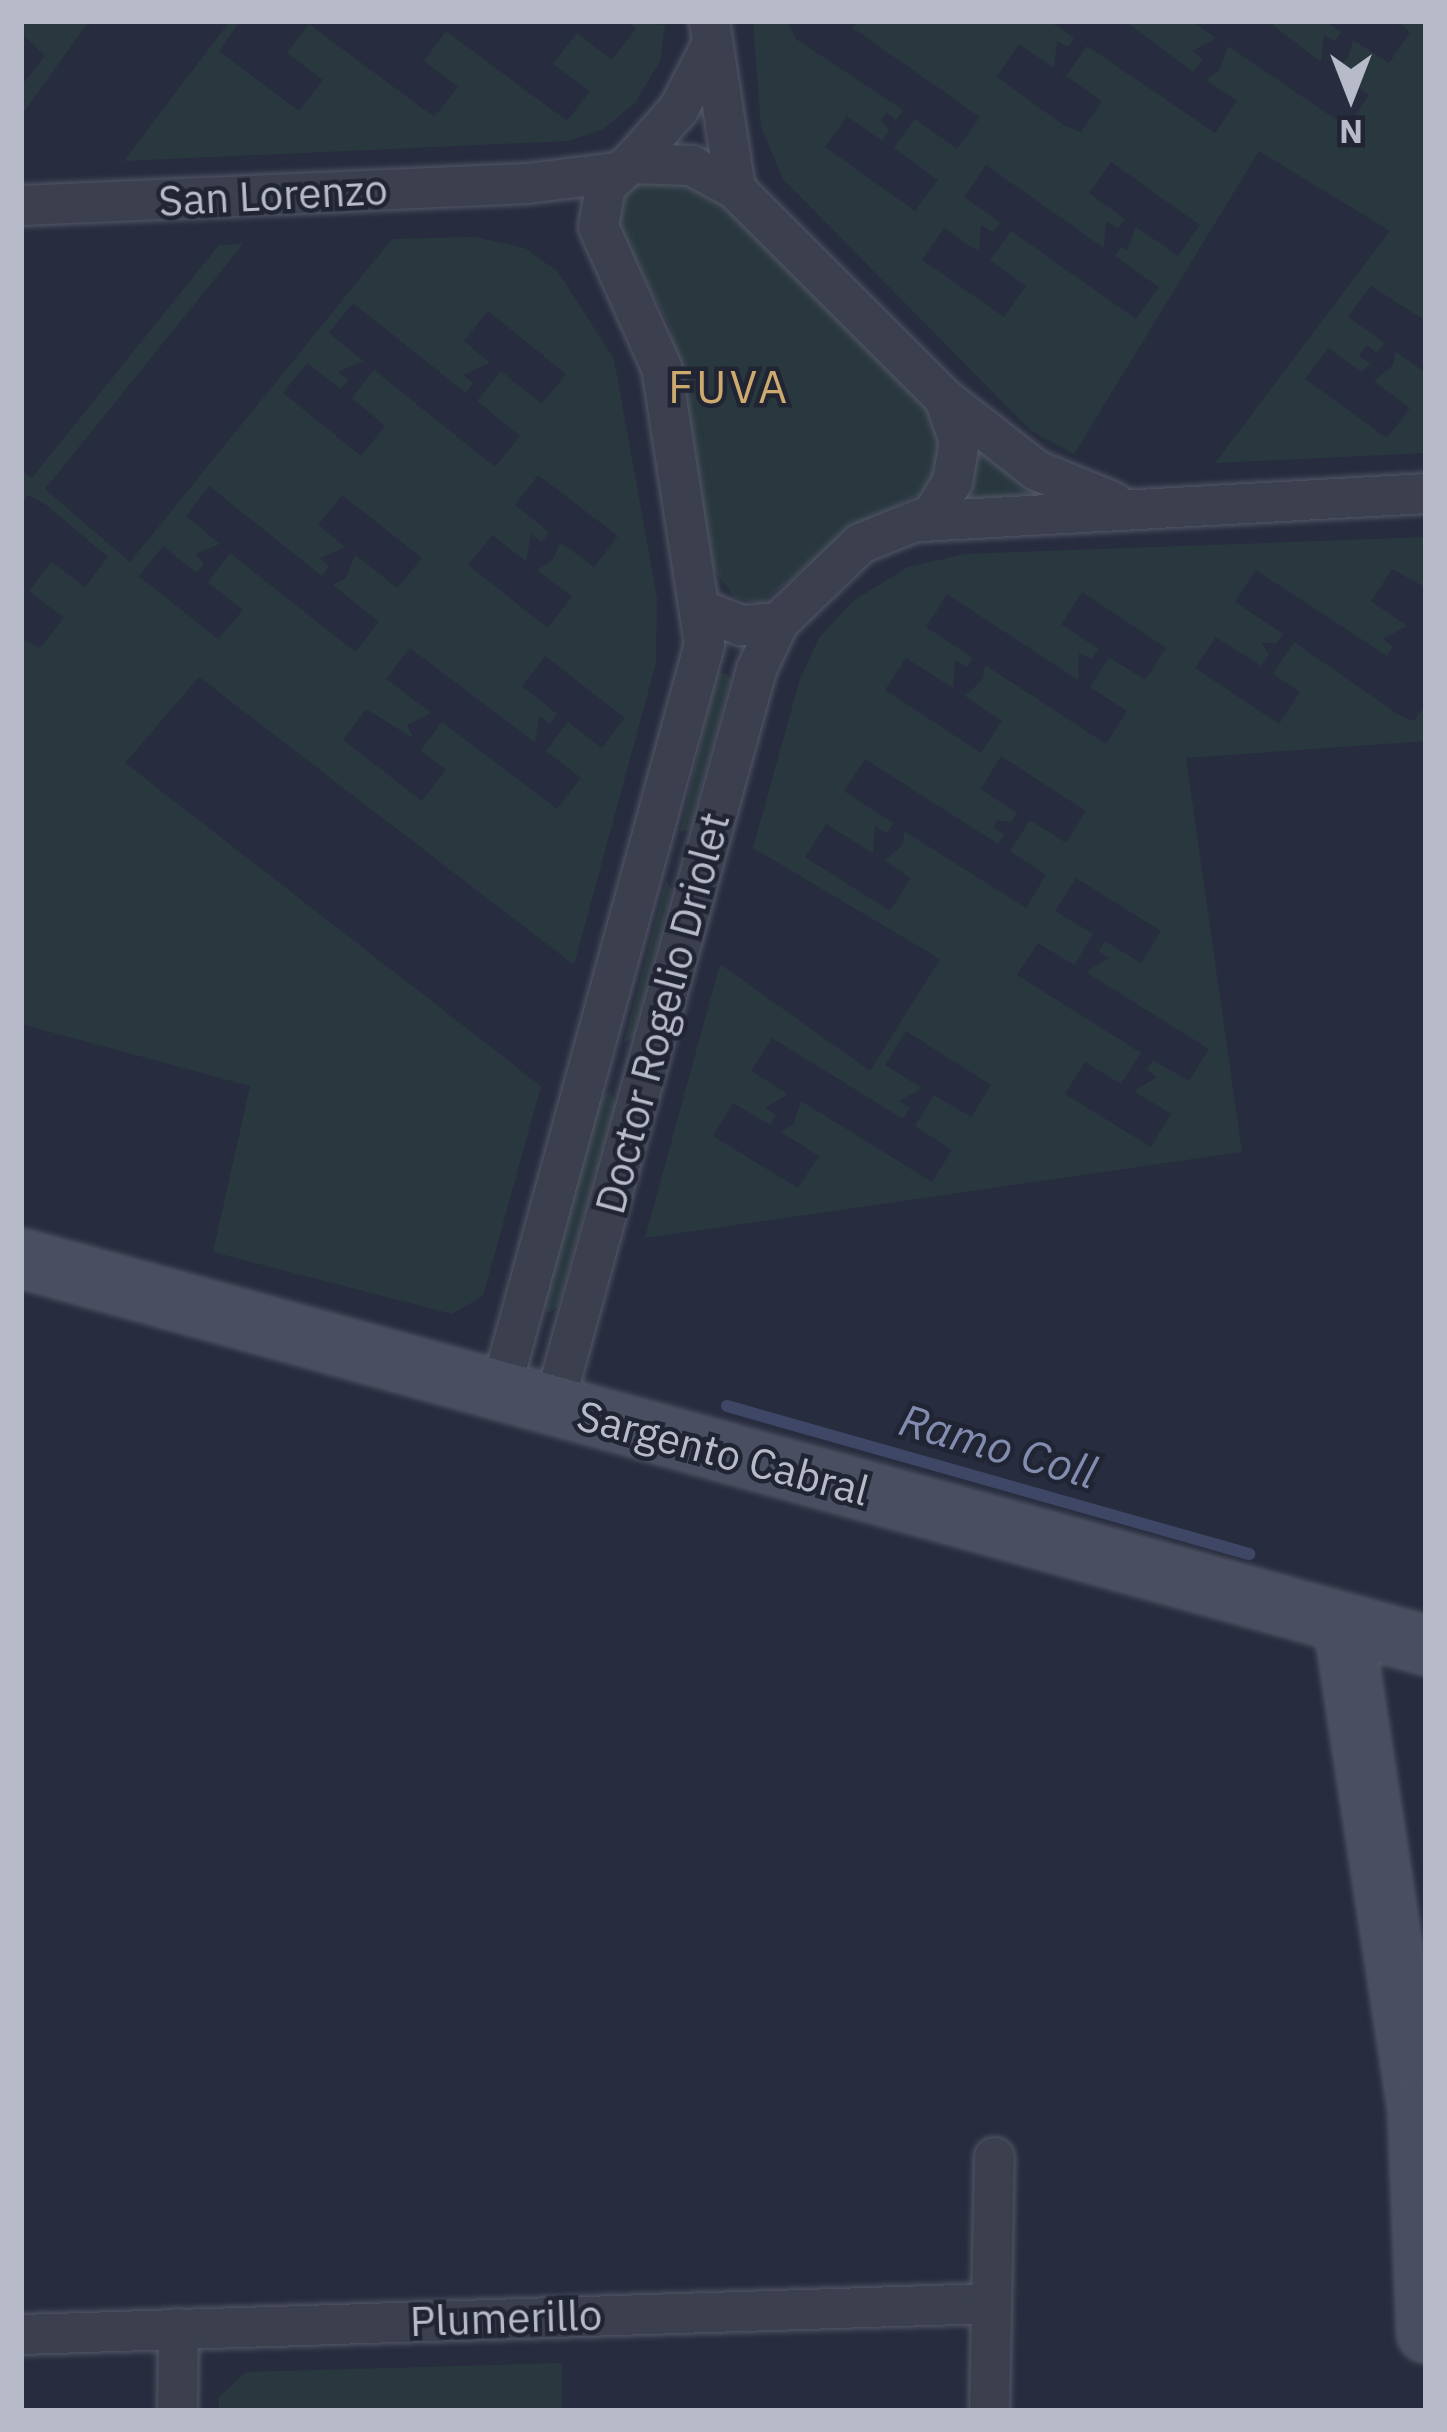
<!DOCTYPE html>
<style>
body{margin:0}
#map{position:relative;width:1447px;height:2432px;overflow:hidden;background:#272c3e;font-family:"IBM Plex Sans",sans-serif}
div>[style]{position:absolute}
[style*='--x']{left:calc(var(--x)*1px);top:calc(var(--y)*1px);width:calc(var(--w)*1px);rotate:calc(var(--a)*1deg)}
.green>*{inset:0;background:#29383f}
.stream>*{height:12px;margin:-6px;padding:0 6px;transform-origin:6px;border-radius:6px;background:#3e4765}
.roads{filter:drop-shadow(0 0 3px #535766) drop-shadow(0 0 3px #535766)}
.minor>*{height:39px;margin:-19.5px;padding:0 19.5px;transform-origin:19.5px;border-radius:19.5px;background:#3b3f4e}
.secondary>*{height:57px;margin:-28.5px;padding:0 28.5px;transform-origin:28.5px;border-radius:28.5px;background:#494e61}
span{translate:-50% -50%;white-space:nowrap;text-align:center;line-height:1.15;-webkit-text-stroke:9px #202433;paint-order:stroke}
.street-label{font-size:42px;color:#b7bbc9}
.neighbourhood-label{font-size:45px;color:#cdaa6e;letter-spacing:3px}
.water-label{font-size:45px;color:#818cae;font-style:italic}
.frame{position:absolute;inset:0;border:24px solid #b7bbc9;pointer-events:none}
.north{position:absolute;left:1291px;top:36px;width:120px;height:120px;-webkit-text-stroke:9px #202433;paint-order:stroke;rotate:180deg;font-size:33px;font-weight:700;line-height:48px;text-align:center;color:#b7bbc9}
.north::after{content:'';display:block;margin:auto;width:42px;height:54px;background:#b7bbc9;clip-path:polygon(50% 0,100% 100%,50% 72%,0 100%)}
</style>
<div id="map">
<div class="green">
<i style="clip-path:polygon(21px 21px,89px 21px,21px 116px,21px 86px,45px 56px,21px 33px)"></i>
<i style="clip-path:polygon(230px 21px,240px 21px,219px 51px,299px 111px,323px 80px,287px 53px,309px 24px,434px 117px,458px 87px,424px 61px,446px 31px,567px 121px,590px 91px,553px 64px,577px 33px,612px 60px,636px 29px,627px 21px,665px 25px,660px 61px,635px 103px,603px 129px,568px 141px,124px 161px)"></i>
<i style="clip-path:polygon(evenodd,753px 21px,787px 21px,796px 39px,903px 110px,896px 120px,887px 113px,881px 119px,889px 131px,882px 141px,847px 116px,825px 147px,915px 211px,938px 180px,894px 148px,900px 139px,915px 119px,957px 149px,980px 117px,853px 28px,858px 21px,1049px 21px,1074px 38px,1068px 47px,1057px 41px,1054px 68px,1019px 44px,997px 77px,1065px 126px,1081px 132px,1102px 101px,1066px 76px,1087px 46px,1215px 133px,1237px 101px,1206px 80px,1220px 69px,1228px 46px,1347px 127px,1369px 95px,1333px 70px,1348px 58px,1353px 40px,1389px 63px,1410px 32px,1398px 21px,1426px 21px,1426px 321px,1371px 286px,1348px 317px,1384px 343px,1377px 353px,1366px 345px,1359px 356px,1370px 363px,1362px 372px,1328px 348px,1305px 379px,1387px 438px,1410px 408px,1374px 381px,1393px 365px,1395px 351px,1426px 373px,1426px 453px,1215px 463px,1390px 231px,1259px 151px,1074px 454px,1031px 431px,783px 179px,761px 127px,753px 21px,1111px 162px,1200px 225px,1178px 256px,1136px 227px,1127px 250px,1121px 247px,1115px 256px,1159px 287px,1136px 319px,1011px 231px,990px 260px,1026px 286px,1004px 317px,922px 260px,944px 228px,979px 252px,981px 225px,993px 232px,1000px 223px,964px 197px,986px 165px,1104px 248px,1106px 221px,1118px 228px,1125px 219px,1089px 193px,1111px 162px)"></i>
<i style="clip-path:polygon(1125px 21px,1191px 21px,1216px 38px,1192px 51px,1203px 59px,1193px 72px)"></i>
<i style="clip-path:polygon(1268px 21px,1325px 21px,1341px 32px,1335px 41px,1324px 35px,1321px 62px)"></i>
<i style="clip-path:polygon(641px 180px,683px 180px,727px 206px,933px 414px,945px 441px,929px 491px,858px 525px,760px 604px,734px 597px,709px 563px,670px 327px,613px 218px,619px 197px)"></i>
<i style="clip-path:polygon(evenodd,475px 237px,525px 248px,558px 272px,614px 359px,657px 598px,656px 663px,574px 965px,199px 677px,125px 763px,541px 1086px,483px 1296px,452px 1314px,213px 1252px,250px 1086px,21px 1024px,21px 638px,40px 648px,64px 618px,29px 591px,51px 562px,85px 587px,108px 557px,44px 503px,28px 495px,21px 504px,21px 470px,32px 478px,219px 245px,243px 244px,45px 489px,130px 562px,392px 239px,475px 237px,353px 303px,466px 393px,473px 383px,463px 375px,490px 363px,464px 341px,488px 311px,566px 374px,542px 404px,501px 371px,477px 401px,520px 436px,495px 467px,374px 370px,352px 398px,385px 426px,361px 456px,283px 393px,307px 363px,341px 389px,348px 380px,338px 372px,363px 361px,329px 333px,353px 303px,475px 237px,538px 475px,618px 536px,594px 567px,560px 542px,553px 560px,537px 570px,572px 597px,548px 628px,468px 565px,492px 535px,526px 561px,531px 534px,542px 542px,549px 532px,515px 505px,538px 475px,475px 237px,209px 486px,322px 576px,329px 567px,320px 558px,345px 547px,318px 525px,342px 495px,422px 558px,397px 588px,355px 555px,346px 578px,333px 585px,379px 622px,355px 652px,230px 553px,208px 582px,243px 610px,218px 639px,139px 576px,163px 546px,197px 573px,204px 563px,195px 554px,220px 544px,186px 516px,209px 486px,475px 237px,410px 648px,535px 742px,539px 716px,550px 724px,557px 714px,522px 686px,545px 656px,625px 718px,602px 748px,568px 722px,546px 751px,581px 778px,557px 809px,442px 722px,421px 750px,446px 770px,422px 801px,343px 740px,366px 709px,413px 738px,407px 725px,431px 713px,386px 679px,410px 648px)"></i>
<i style="clip-path:polygon(975px 445px,1059px 502px,958px 499px)"></i>
<i style="clip-path:polygon(evenodd,1426px 537px,1426px 588px,1392px 569px,1371px 601px,1407px 626px,1383px 639px,1393px 647px,1387px 656px,1256px 570px,1235px 602px,1283px 634px,1276px 644px,1261px 642px,1269px 655px,1261px 666px,1216px 637px,1195px 668px,1279px 724px,1300px 692px,1273px 674px,1294px 642px,1399px 715px,1414px 721px,1426px 704px,1426px 741px,1186px 758px,1242px 1152px,645px 1238px,720px 964px,870px 1071px,940px 959px,753px 848px,800px 679px,819px 638px,853px 601px,908px 567px,965px 554px,1426px 537px,1082px 592px,1166px 648px,1145px 680px,1109px 657px,1090px 687px,1127px 711px,1106px 744px,985px 665px,983px 679px,965px 696px,1002px 721px,981px 753px,885px 690px,906px 658px,953px 688px,955px 661px,967px 667px,973px 658px,926px 627px,947px 594px,1078px 680px,1079px 653px,1092px 659px,1098px 649px,1061px 624px,1082px 592px,1426px 537px,1001px 756px,1086px 811px,1066px 843px,1030px 820px,1010px 851px,1046px 875px,1026px 908px,904px 831px,903px 844px,885px 861px,911px 878px,890px 911px,805px 857px,826px 824px,873px 853px,875px 826px,887px 833px,893px 823px,844px 791px,865px 759px,998px 844px,1004px 834px,993px 828px,997px 820px,1011px 822px,1017px 813px,981px 789px,1001px 756px,1426px 537px,1076px 878px,1161px 931px,1141px 963px,1105px 941px,1099px 951px,1109px 958px,1086px 972px,1209px 1049px,1189px 1081px,1153px 1060px,1147px 1070px,1157px 1077px,1134px 1091px,1171px 1114px,1151px 1147px,1065px 1094px,1085px 1062px,1121px 1084px,1141px 1053px,1017px 975px,1038px 943px,1074px 965px,1087px 944px,1093px 934px,1055px 911px,1076px 878px,1426px 537px,906px 1031px,991px 1085px,971px 1117px,934px 1095px,915px 1126px,952px 1150px,932px 1182px,801px 1101px,793px 1125px,781px 1132px,819px 1156px,798px 1188px,713px 1136px,733px 1103px,770px 1125px,776px 1115px,765px 1108px,788px 1094px,751px 1071px,772px 1038px,903px 1119px,910px 1108px,899px 1101px,922px 1088px,885px 1065px,906px 1031px)"></i>
<i style="clip-path:polygon(726px 673px,731px 679px,690px 829px,680px 832px,716px 675px)"></i>
<i style="clip-path:polygon(666px 880px,672px 891px,633px 1038px,624px 1042px)"></i>
<i style="clip-path:polygon(610px 1091px,616px 1103px,558px 1307px,548px 1313px,543px 1305px,600px 1099px)"></i>
<i style="clip-path:polygon(562px 2363px,562px 2411px,219px 2411px,219px 2397px,246px 2372px)"></i>
</div>
<div class="stream">
<i style="--x:727;--y:1406;--w:543;--a:15.83"></i>
</div>
<div class="roads">
<div class="minor">
<i style="--x:709;--y:21;--w:170;--a:81.2"></i>
<i style="--x:630;--y:163;--w:72;--a:-48.4"></i>
<i style="--x:678;--y:109;--w:72;--a:-62.7"></i>
<i style="--x:21;--y:205;--w:505;--a:-2.49"></i>
<i style="--x:526;--y:183;--w:90;--a:-7"></i>
<i style="--x:949;--y:402;--w:110;--a:38"></i>
<i style="--x:1036;--y:470;--w:82;--a:22.2"></i>
<i style="--x:921;--y:521;--w:506;--a:-3.17"></i>
<i style="--x:500;--y:1390;--w:773;--a:-74.71"></i>
<i style="--x:704;--y:644;--w:280;--a:-98.8"></i>
<i style="--x:661;--y:367;--w:154;--a:-114.1"></i>
<i style="--x:598;--y:226;--w:41;--a:-80.1"></i>
<i style="--x:605;--y:186;--w:34;--a:-43"></i>
<i style="--x:630;--y:163;--w:61;--a:1.9"></i>
<i style="--x:691;--y:165;--w:50;--a:28.6"></i>
<i style="--x:735;--y:189;--w:296;--a:45"></i>
<i style="--x:944;--y:398;--w:46;--a:70.8"></i>
<i style="--x:959;--y:441;--w:41;--a:99.9"></i>
<i style="--x:952;--y:481;--w:39;--a:121"></i>
<i style="--x:932;--y:514;--w:78;--a:158.1"></i>
<i style="--x:860;--y:543;--w:114;--a:136.1"></i>
<i style="--x:778;--y:622;--w:37;--a:175"></i>
<i style="--x:741;--y:625;--w:39;--a:-159"></i>
<i style="--x:553;--y:1406;--w:764;--a:-74.6"></i>
<i style="--x:756;--y:669;--w:52;--a:-64.9"></i>
<i style="--x:21;--y:2334;--w:970;--a:-1.83"></i>
<i style="--x:177;--y:2411;--w:83;--a:-89.3"></i>
<i style="--x:989;--y:2411;--w:254;--a:-88.9"></i>
</div>
<div class="secondary">
<i style="--x:21;--y:1258;--w:1457;--a:15.4"></i>
<i style="--x:1343;--y:1625;--w:491;--a:81.3"></i>
<i style="--x:1417;--y:2110;--w:223;--a:87.7"></i>
</div>
</div>
<div class="street-label">
<span style="left:273px;top:195px;rotate:-3deg">San Lorenzo</span>
<span style="left:662px;top:1013px;rotate:-75deg">Doctor Rogelio Driolet</span>
<span style="left:723px;top:1453px;rotate:15deg">Sargento Cabral</span>
<span style="left:506px;top:2318px;rotate:-2deg">Plumerillo</span>
</div>
<div class="neighbourhood-label">
<span style="left:729px;top:387px">FUVA</span>
</div>
<div class="water-label">
<span style="left:998px;top:1446px;rotate:16deg">Ramo Coll</span>
</div>
<div class="frame"></div>
<div class="north">N</div>
</div>
